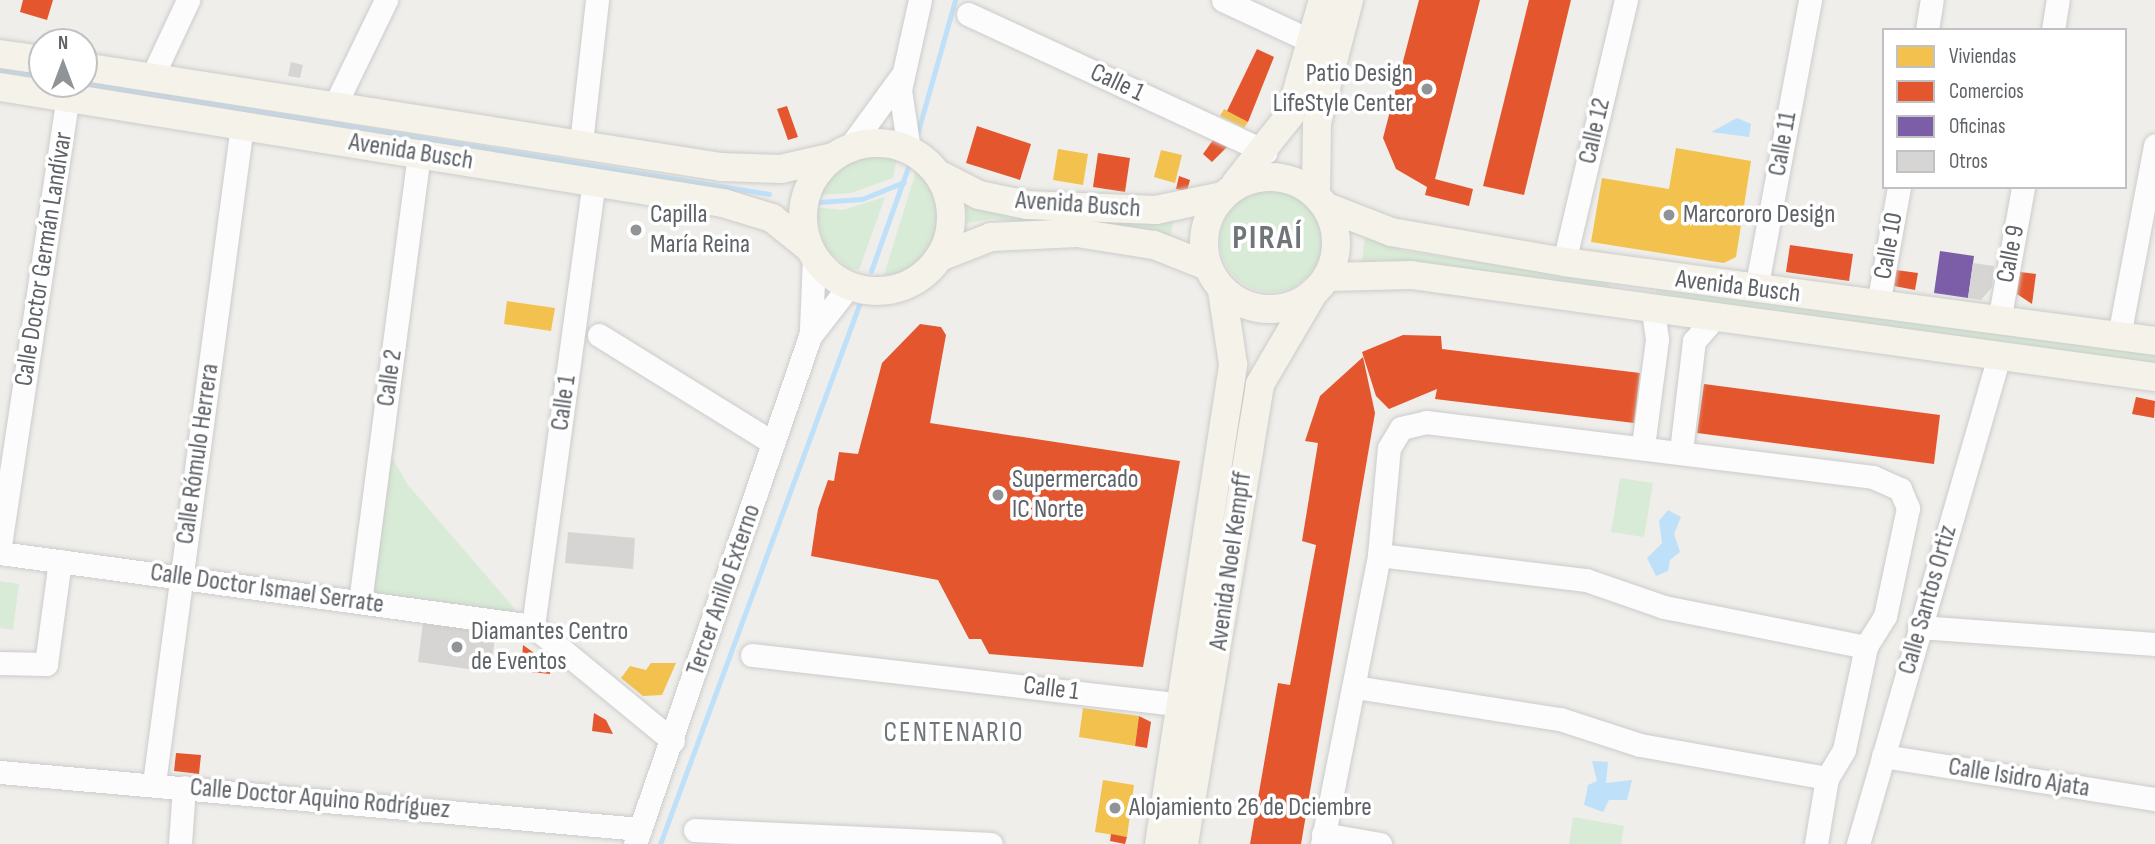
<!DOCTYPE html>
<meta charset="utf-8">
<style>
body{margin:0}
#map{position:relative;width:2155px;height:844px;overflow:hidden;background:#efeeea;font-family:"Sofia Sans Condensed",sans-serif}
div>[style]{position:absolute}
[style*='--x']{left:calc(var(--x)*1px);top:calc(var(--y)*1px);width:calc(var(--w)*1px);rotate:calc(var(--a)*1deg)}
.green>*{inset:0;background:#d8ebd6}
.round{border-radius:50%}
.water>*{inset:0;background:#bfe0f9}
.homes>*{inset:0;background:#f2c14e}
.shops>*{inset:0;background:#e4572e}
.offices>*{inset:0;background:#7b5ea7}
.stream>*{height:5px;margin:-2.5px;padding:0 2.5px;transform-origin:2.5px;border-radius:2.5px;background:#bfe0f9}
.building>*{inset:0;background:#d6d5d3}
.roads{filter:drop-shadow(0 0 2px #cbcccc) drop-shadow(0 0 2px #cbcccc)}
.minor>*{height:23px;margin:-11.5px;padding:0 11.5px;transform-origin:11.5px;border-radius:11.5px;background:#fdfcfc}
.major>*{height:28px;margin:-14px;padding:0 14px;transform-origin:14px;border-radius:14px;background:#f4f2e9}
.major>.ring{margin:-14px;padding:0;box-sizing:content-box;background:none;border:28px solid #f4f2e9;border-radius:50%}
.dots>*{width:19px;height:19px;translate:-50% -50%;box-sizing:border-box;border:4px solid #fff;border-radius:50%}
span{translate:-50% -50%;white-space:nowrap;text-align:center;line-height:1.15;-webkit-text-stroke:7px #fff;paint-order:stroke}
.poi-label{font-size:26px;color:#5f6368}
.right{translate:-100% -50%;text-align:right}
.left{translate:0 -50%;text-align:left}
.street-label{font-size:26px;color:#5f6368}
.neighbourhood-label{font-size:28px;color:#70757a;letter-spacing:2px}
.district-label{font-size:33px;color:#70757a;font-weight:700;letter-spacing:2px}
.legend{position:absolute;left:1882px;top:28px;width:245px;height:161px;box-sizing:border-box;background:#fff;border:2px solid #bfc1c3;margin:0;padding:9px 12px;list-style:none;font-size:21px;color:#5f6368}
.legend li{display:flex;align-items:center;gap:14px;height:35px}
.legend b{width:35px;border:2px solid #bfc1c3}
.north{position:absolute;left:28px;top:28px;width:70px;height:70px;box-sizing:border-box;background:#fff;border:2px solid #bfc1c3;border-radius:50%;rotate:0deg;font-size:19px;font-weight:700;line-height:28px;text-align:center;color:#5f6368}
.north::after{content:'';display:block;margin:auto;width:24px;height:32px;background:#919496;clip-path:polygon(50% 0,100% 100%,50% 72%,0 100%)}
</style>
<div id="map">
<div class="green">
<i style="clip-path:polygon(863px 156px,897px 158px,893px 178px,851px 193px,817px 195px,831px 170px)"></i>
<i style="clip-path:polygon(917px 168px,940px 199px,939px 228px,924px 259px,901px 275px,884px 275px)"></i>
<i class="round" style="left:1220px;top:190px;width:102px;height:102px"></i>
<i style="clip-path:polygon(885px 197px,859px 270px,849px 268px,826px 249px,814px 207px,843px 210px)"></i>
<i style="clip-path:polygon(966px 206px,990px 212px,1173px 219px,1171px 235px,991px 219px,967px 223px)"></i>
<i style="clip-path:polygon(1365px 234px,1404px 251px,1606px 281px,1613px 291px,1383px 260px,1362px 264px)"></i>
<i style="clip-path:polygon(1657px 288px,2155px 352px,2155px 365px,1655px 301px)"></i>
<i style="clip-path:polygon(387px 449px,408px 485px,521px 616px,374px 593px)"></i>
<i style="clip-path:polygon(1620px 478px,1653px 483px,1644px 537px,1611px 532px)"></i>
<i style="clip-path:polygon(0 581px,19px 584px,13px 630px,0 628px)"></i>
<i style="clip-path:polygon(1573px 817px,1624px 826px,1621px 844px,1569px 844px)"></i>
</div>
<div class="water">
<i style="clip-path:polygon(1737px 118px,1751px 124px,1749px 137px,1711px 132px)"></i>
<i style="clip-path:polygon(1668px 510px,1681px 517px,1674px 534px,1680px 552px,1670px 560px,1668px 571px,1656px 576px,1647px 558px,1662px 543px,1659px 521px)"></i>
<i style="clip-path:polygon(1592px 761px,1608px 762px,1606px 783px,1632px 780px,1627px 800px,1609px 800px,1603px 812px,1584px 805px,1588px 785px,1597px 781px)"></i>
</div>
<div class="homes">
<i style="clip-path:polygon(1224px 109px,1248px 122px,1244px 128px,1220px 116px)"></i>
<i style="clip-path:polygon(1676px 148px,1751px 161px,1736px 257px,1724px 263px,1591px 242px,1602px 178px,1669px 189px)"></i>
<i style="clip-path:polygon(1058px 149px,1088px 154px,1083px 185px,1053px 180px)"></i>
<i style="clip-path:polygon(1161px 150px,1182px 155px,1175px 183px,1154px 177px)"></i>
<i style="clip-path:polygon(507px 301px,555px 308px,551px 331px,504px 324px)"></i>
<i style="clip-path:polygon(651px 663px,676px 663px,662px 695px,643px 696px,621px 678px,630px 666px,646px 670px)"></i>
<i style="clip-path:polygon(1083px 708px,1139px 716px,1135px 746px,1079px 737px)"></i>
<i style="clip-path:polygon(1103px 780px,1134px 785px,1127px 837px,1095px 832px)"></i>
</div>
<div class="shops">
<i style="clip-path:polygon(23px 0,53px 0,47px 20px,20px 12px)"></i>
<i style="clip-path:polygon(1419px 0,1480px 0,1435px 179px,1473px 189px,1469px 206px,1425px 195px,1427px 187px,1396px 169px,1383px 138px)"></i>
<i style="clip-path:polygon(1529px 0,1571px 0,1524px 195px,1483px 186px)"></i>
<i style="clip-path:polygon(1257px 49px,1274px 57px,1248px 122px,1227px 111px)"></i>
<i style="clip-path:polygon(787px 106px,798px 137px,788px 140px,777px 109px)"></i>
<i style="clip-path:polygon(977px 126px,1031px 144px,1020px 180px,966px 163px)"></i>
<i style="clip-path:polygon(1213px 140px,1227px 147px,1212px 162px,1203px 154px)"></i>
<i style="clip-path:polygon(1098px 153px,1130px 158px,1125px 192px,1093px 187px)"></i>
<i style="clip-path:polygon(1179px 176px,1190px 180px,1187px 191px,1176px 189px)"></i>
<i style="clip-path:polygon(1790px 245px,1853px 254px,1849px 281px,1786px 272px)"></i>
<i style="clip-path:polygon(1896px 270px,1918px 273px,1915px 290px,1894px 286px)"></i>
<i style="clip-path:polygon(2020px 272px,2036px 274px,2032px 304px,2017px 294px)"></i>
<i style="clip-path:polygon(920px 324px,941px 327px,946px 335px,930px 423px,1180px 461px,1143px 667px,989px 654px,981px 639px,969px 639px,938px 580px,811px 556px,818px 509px,828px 480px,834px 481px,839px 452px,858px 454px,882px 363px)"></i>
<i style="clip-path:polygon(1403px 335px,1441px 336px,1442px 349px,1640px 373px,1634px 423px,1435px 399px,1437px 389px,1389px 409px,1376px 396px,1362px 352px)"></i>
<i style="clip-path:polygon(1363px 357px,1375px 413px,1301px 844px,1250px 844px,1278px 683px,1290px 685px,1316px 545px,1302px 541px,1318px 443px,1305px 441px,1320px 396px)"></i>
<i style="clip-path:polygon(1704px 384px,1940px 415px,1934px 464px,1697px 433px)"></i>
<i style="clip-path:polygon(2136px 397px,2155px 401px,2154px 418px,2132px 414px)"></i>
<i style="clip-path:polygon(523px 645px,551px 665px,550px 674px,521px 671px)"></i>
<i style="clip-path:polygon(594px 713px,606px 720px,613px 734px,592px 731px)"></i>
<i style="clip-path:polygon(1139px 716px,1151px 722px,1147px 748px,1135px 746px)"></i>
<i style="clip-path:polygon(176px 753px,201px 755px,199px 774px,174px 771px)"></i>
<i style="clip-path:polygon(1111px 834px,1127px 837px,1125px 844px,1110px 841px)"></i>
</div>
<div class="offices">
<i style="clip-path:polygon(1940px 251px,1974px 256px,1968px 298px,1934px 293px)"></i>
</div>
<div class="stream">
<i style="--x:0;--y:70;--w:42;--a:8.1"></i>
<i style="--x:84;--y:83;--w:694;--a:9.2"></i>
<i style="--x:918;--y:131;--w:136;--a:-74.2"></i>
<i style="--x:819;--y:202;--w:43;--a:-4"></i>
<i style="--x:862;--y:199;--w:45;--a:-22"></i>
<i style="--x:871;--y:271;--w:114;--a:-70.4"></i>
<i style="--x:660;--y:844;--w:575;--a:-69.74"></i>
</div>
<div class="building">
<i style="clip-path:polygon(291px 62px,303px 65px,300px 78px,288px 76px)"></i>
<i style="clip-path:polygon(1973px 263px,1994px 266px,1992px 287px,1981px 300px,1968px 298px)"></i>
<i style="clip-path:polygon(568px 532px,635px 538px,633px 569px,565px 563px)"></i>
<i style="clip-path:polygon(423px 622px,496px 632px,490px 672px,418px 662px)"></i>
</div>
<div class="roads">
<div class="minor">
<i style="--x:1223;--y:0;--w:97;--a:25"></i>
<i style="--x:968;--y:14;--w:328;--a:24.8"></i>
<i style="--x:1927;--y:30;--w:30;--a:-81"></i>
<i style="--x:2053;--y:30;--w:30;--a:-81"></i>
<i style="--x:152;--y:77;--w:85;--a:-64.9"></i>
<i style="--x:335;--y:105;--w:117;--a:-64.1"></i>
<i style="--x:581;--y:143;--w:144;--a:-83.6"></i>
<i style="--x:849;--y:148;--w:87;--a:-53.9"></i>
<i style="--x:909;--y:150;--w:61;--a:-98.5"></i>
<i style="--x:900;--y:90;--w:92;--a:-77.5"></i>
<i style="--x:1564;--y:262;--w:269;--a:-76.7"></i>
<i style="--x:1756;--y:289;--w:294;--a:-79.4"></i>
<i style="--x:1878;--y:305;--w:120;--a:-79.9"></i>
<i style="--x:1999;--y:321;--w:136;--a:-79.8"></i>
<i style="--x:811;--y:329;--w:72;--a:-87.6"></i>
<i style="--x:599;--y:335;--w:205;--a:31.8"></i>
<i style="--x:2119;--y:336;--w:194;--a:-79.3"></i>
<i style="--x:1643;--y:446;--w:108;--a:-82.5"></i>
<i style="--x:1657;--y:339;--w:30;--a:-98"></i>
<i style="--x:1681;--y:451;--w:111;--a:-83.3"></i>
<i style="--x:1694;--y:341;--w:32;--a:-49"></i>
<i style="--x:0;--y:545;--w:452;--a:-81.4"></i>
<i style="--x:0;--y:553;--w:538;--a:7.8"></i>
<i style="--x:1379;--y:555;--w:209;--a:6.9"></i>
<i style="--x:1586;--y:580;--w:83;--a:19.1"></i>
<i style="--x:1664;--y:607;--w:206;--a:11.2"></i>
<i style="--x:360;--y:602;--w:453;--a:-82.5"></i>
<i style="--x:533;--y:626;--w:449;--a:-82.2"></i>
<i style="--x:533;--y:626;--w:181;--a:39.4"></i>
<i style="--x:1919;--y:627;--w:237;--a:4.1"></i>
<i style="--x:752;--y:655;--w:433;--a:6.6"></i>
<i style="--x:0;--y:663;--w:46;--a:1.2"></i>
<i style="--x:46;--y:664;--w:104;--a:-82.3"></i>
<i style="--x:1355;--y:687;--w:207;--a:8.9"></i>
<i style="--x:1560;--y:719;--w:84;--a:18"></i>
<i style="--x:1640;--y:745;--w:190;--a:10"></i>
<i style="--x:1883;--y:756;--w:275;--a:9"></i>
<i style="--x:0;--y:772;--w:643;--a:5.09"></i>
<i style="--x:154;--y:783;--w:664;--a:-82.38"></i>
<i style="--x:695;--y:830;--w:296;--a:2.7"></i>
<i style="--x:1323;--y:834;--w:58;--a:10"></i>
<i style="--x:180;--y:844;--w:57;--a:-86"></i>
<i style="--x:635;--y:844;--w:537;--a:-70.99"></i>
<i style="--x:810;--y:336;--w:63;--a:-52"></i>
<i style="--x:1322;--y:844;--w:295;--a:-78.8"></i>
<i style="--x:1379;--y:555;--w:107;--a:-84.7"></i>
<i style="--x:1389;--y:448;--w:23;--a:-59"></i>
<i style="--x:1401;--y:428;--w:26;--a:-13"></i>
<i style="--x:1426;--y:422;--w:450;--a:7"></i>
<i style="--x:1873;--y:477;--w:30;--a:24"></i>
<i style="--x:1900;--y:489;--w:21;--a:67"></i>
<i style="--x:1908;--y:508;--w:110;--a:102"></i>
<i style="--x:1885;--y:616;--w:36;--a:122"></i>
<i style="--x:1866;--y:647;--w:105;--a:102.1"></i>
<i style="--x:1844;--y:750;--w:33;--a:121"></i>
<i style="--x:1827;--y:778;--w:67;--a:99.5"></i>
<i style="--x:1858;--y:844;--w:508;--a:-73.88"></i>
</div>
<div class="major">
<i style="--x:0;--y:54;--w:42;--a:8.1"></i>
<i style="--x:84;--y:67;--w:645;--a:8.92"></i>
<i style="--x:721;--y:167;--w:60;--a:1.9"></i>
<i style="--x:781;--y:169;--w:53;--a:-13"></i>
<i style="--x:0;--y:87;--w:732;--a:9.12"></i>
<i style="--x:723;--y:203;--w:51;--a:17"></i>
<i style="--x:772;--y:218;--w:48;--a:39"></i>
<i class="ring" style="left:803px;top:143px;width:120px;height:120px"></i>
<i style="--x:938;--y:174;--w:46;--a:27.1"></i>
<i style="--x:979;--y:195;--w:49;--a:11.8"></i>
<i style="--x:1027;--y:205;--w:129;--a:2.2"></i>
<i style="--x:1156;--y:210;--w:67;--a:-12"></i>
<i class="ring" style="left:1204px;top:177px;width:104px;height:104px"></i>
<i style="--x:1236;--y:183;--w:87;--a:-51.5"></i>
<i style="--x:1290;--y:115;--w:120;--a:-74"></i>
<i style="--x:1316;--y:194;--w:71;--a:-89.2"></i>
<i style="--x:1317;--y:123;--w:127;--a:-75.4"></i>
<i style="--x:1327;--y:207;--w:69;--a:21.3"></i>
<i style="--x:1391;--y:232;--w:176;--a:9.8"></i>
<i style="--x:1564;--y:262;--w:596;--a:7.61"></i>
<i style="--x:940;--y:257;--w:55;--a:-21.4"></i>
<i style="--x:991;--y:237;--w:86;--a:-2.7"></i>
<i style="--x:1077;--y:233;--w:78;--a:8.9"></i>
<i style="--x:1154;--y:245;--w:57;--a:21.6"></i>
<i style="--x:1328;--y:277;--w:83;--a:-1.4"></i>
<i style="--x:1411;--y:275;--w:751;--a:7.81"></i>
<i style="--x:1159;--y:844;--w:486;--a:-81.2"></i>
<i style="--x:1233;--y:364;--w:75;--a:-98.5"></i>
<i style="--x:1184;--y:844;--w:466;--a:-80.6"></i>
<i style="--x:1260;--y:384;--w:107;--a:-59.6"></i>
</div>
</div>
<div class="dots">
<i style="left:1427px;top:89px;background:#919496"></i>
<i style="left:1669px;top:215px;background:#919496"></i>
<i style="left:636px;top:230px;background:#919496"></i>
<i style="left:998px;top:495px;background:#919496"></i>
<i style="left:457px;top:647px;background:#919496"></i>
<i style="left:1115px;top:808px;background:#919496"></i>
</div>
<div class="poi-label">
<span class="right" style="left:1413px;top:89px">Patio Design<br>LifeStyle Center</span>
<span class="left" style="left:650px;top:230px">Capilla<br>María Reina</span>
<span class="left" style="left:1683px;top:215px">Marcororo Design</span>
<span class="left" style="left:1012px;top:495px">Supermercado<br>IC Norte</span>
<span class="left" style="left:471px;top:647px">Diamantes Centro<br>de Eventos</span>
<span class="left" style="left:1129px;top:808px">Alojamiento 26 de Dciembre</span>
</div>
<div class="street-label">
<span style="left:1117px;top:83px;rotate:25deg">Calle 1</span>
<span style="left:1595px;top:131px;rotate:-77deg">Calle 12</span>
<span style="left:1783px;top:144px;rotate:-80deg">Calle 11</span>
<span style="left:411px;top:152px;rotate:9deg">Avenida Busch</span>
<span style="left:1078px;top:205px;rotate:4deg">Avenida Busch</span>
<span style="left:1889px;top:246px;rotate:-80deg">Calle 10</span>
<span style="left:2011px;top:254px;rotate:-79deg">Calle 9</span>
<span style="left:44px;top:259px;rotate:-81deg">Calle Doctor Germán Landívar</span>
<span style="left:1738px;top:287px;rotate:7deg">Avenida Busch</span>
<span style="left:390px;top:378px;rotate:-82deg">Calle 2</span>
<span style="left:564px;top:403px;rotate:-82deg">Calle 1</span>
<span style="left:198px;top:454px;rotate:-82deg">Calle Rómulo Herrera</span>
<span style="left:1231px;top:561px;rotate:-82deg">Avenida Noel Kempff</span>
<span style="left:267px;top:589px;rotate:8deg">Calle Doctor Ismael Serrate</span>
<span style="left:724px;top:590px;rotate:-71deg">Tercer Anillo Externo</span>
<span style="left:1928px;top:600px;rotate:-74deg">Calle Santos Ortiz</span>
<span style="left:1051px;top:689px;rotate:7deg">Calle 1</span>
<span style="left:2019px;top:778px;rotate:9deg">Calle Isidro Ajata</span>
<span style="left:320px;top:799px;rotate:5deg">Calle Doctor Aquino Rodríguez</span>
</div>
<div class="neighbourhood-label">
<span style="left:954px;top:733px">CENTENARIO</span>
</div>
<div class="district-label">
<span style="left:1268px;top:239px">PIRAÍ</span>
</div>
<ul class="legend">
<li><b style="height:19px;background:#f2c14e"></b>Viviendas</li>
<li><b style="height:19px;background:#e4572e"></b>Comercios</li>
<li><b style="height:19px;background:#7b5ea7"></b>Oficinas</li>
<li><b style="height:19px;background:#d6d5d3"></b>Otros</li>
</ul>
<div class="north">N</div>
</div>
